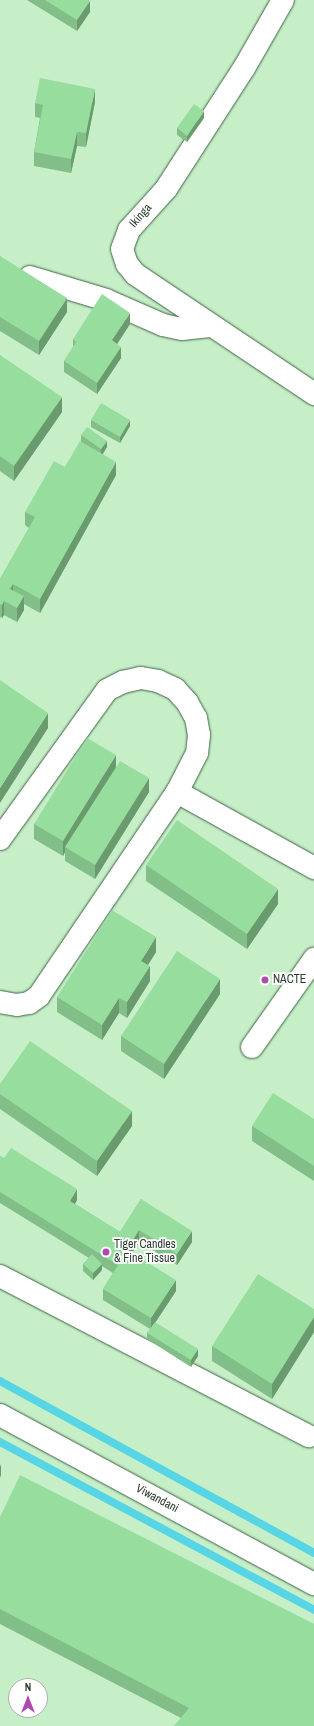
<!DOCTYPE html>
<style>
body{margin:0}
#map{position:relative;width:314px;height:1726px;overflow:hidden;background:#c6efc8;font-family:"Archivo Narrow",sans-serif}
div>[style]{position:absolute}
[style*='--x']{left:calc(var(--x)*1px);top:calc(var(--y)*1px);width:calc(var(--w)*1px);rotate:calc(var(--a)*1deg)}
.stream>*{height:8px;margin:-4px;padding:0 4px;transform-origin:4px;border-radius:4px;background:#57d5e5}
.roads{filter:drop-shadow(0 0 1px #3f6343) drop-shadow(0 0 1px #3f6343)}
.minor>*{height:22px;margin:-11px;padding:0 11px;transform-origin:11px;border-radius:11px;background:#fff}
.wall>*{inset:0;background:#82be88}
.shaded-wall>*{inset:0;background:#6a9b6f}
.building>*{inset:0;background:#97dd9e}
.dots>*{width:11px;height:11px;translate:-50% -50%;box-sizing:border-box;border:2px solid #fff;border-radius:50%}
span{translate:-50% -50%;white-space:nowrap;text-align:center;line-height:1.15;-webkit-text-stroke:3.5px #fff;paint-order:stroke}
.street-label{font-size:12px;color:#2b3c2d}
.poi-label{font-size:12px;color:#2b3c2d}
.left{translate:0 -50%;text-align:left}
.north{position:absolute;left:8px;top:1678px;width:40px;height:40px;box-sizing:border-box;background:#fff;border:1px solid #aab1ab;border-radius:50%;rotate:0deg;font-size:11px;font-weight:700;line-height:16px;text-align:center;color:#2b3c2d}
.north::after{content:'';display:block;margin:auto;width:14px;height:18px;background:#ae4ab0;clip-path:polygon(50% 0,100% 100%,50% 72%,0 100%)}
</style>
<div id="map">
<div class="stream">
<i style="--x:0;--y:1381;--w:358;--a:28.7"></i>
<i style="--x:0;--y:1442;--w:356;--a:28.1"></i>
</div>
<div class="roads">
<div class="minor">
<i style="--x:283;--y:0;--w:78;--a:119.8"></i>
<i style="--x:244;--y:68;--w:144;--a:122.8"></i>
<i style="--x:166;--y:189;--w:55;--a:132.1"></i>
<i style="--x:129;--y:230;--w:20;--a:110"></i>
<i style="--x:122;--y:249;--w:16;--a:72"></i>
<i style="--x:127;--y:264;--w:13;--a:51"></i>
<i style="--x:135;--y:274;--w:216;--a:33.8"></i>
<i style="--x:30;--y:277;--w:79;--a:16.8"></i>
<i style="--x:106;--y:300;--w:62;--a:23.7"></i>
<i style="--x:163;--y:325;--w:19;--a:12"></i>
<i style="--x:182;--y:329;--w:30;--a:-6"></i>
<i style="--x:177;--y:792;--w:157;--a:29"></i>
<i style="--x:0;--y:839;--w:183;--a:-54.3"></i>
<i style="--x:107;--y:690;--w:18;--a:-27"></i>
<i style="--x:123;--y:682;--w:18;--a:-13"></i>
<i style="--x:141;--y:678;--w:17;--a:10"></i>
<i style="--x:158;--y:681;--w:19;--a:25"></i>
<i style="--x:175;--y:689;--w:18;--a:47"></i>
<i style="--x:187;--y:702;--w:18;--a:61"></i>
<i style="--x:196;--y:718;--w:17;--a:80"></i>
<i style="--x:199;--y:735;--w:18;--a:96"></i>
<i style="--x:197;--y:753;--w:44;--a:117.1"></i>
<i style="--x:177;--y:792;--w:246;--a:124.1"></i>
<i style="--x:39;--y:996;--w:12;--a:145"></i>
<i style="--x:29;--y:1003;--w:12;--a:171"></i>
<i style="--x:17;--y:1005;--w:17;--a:-170"></i>
<i style="--x:252;--y:1047;--w:108;--a:-54.8"></i>
<i style="--x:0;--y:1276;--w:348;--a:27.4"></i>
<i style="--x:0;--y:1415;--w:357;--a:28.3"></i>
</div>
</div>
<div class="wall">
<i style="clip-path:polygon(27px 0,88px 0,90px 12px,77px 31px)"></i>
<i style="clip-path:polygon(95px 102px,86px 147px,77px 146px,71px 173px,34px 166px,34px 152px,40px 118px,35px 117px,35px 103px)"></i>
<i style="clip-path:polygon(204px 118px,187px 142px,177px 135px,177px 128px)"></i>
<i style="clip-path:polygon(0 256px,67px 312px,39px 355px,0 331px)"></i>
<i style="clip-path:polygon(130px 324px,117px 344px,121px 358px,97px 394px,64px 372px,64px 361px,73px 347px,73px 339px)"></i>
<i style="clip-path:polygon(0 355px,62px 412px,14px 481px,0 471px)"></i>
<i style="clip-path:polygon(91px 420px,130px 426px,120px 443px,91px 427px)"></i>
<i style="clip-path:polygon(81px 435px,107px 447px,103px 454px,116px 475px,40px 613px,24px 604px,24px 610px,17px 622px,4px 615px,2px 618px,0 617px,0 579px,29px 528px,25px 525px,25px 512px,65px 467px,81px 442px)"></i>
<i style="clip-path:polygon(116px 767px,149px 792px,95px 879px,65px 861px,65px 852px,63px 856px,34px 839px,34px 824px)"></i>
<i style="clip-path:polygon(146px 865px,278px 904px,247px 949px,146px 881px)"></i>
<i style="clip-path:polygon(156px 952px,148px 965px,150px 981px,127px 1018px,119px 1013px,102px 1040px,57px 1012px,57px 997px)"></i>
<i style="clip-path:polygon(220px 994px,164px 1079px,121px 1051px,121px 1036px)"></i>
<i style="clip-path:polygon(0 1084px,132px 1126px,97px 1176px,0 1109px)"></i>
<i style="clip-path:polygon(314px 1119px,314px 1181px,252px 1141px,252px 1126px)"></i>
<i style="clip-path:polygon(0 1156px,77px 1200px,75px 1204px,120px 1232px,141px 1199px,192px 1242px,177px 1265px,139px 1242px,132px 1253px,176px 1291px,155px 1323px,198px 1356px,191px 1367px,147px 1339px,147px 1333px,150px 1329px,103px 1300px,103px 1289px,113px 1273px,102px 1266px,102px 1270px,93px 1280px,83px 1271px,83px 1264px,89px 1258px,0 1203px)"></i>
<i style="clip-path:polygon(314px 1309px,314px 1332px,272px 1399px,212px 1361px,212px 1346px)"></i>
<i style="clip-path:polygon(0 1517px,314px 1624px,181px 1718px,0 1624px)"></i>
</div>
<div class="shaded-wall">
<i style="clip-path:polygon(90px 1px,90px 12px,77px 31px,77px 20px)"></i>
<i style="clip-path:polygon(95px 89px,95px 102px,86px 147px,86px 133px)"></i>
<i style="clip-path:polygon(204px 111px,204px 118px,187px 142px,187px 136px)"></i>
<i style="clip-path:polygon(77px 132px,77px 146px,71px 173px,71px 159px)"></i>
<i style="clip-path:polygon(67px 298px,67px 312px,39px 355px,39px 341px)"></i>
<i style="clip-path:polygon(130px 313px,130px 324px,112px 352px,112px 340px)"></i>
<i style="clip-path:polygon(121px 347px,121px 358px,97px 394px,97px 383px)"></i>
<i style="clip-path:polygon(62px 397px,62px 412px,14px 481px,14px 466px)"></i>
<i style="clip-path:polygon(130px 420px,130px 426px,120px 443px,120px 437px)"></i>
<i style="clip-path:polygon(107px 441px,107px 447px,101px 456px,101px 449px)"></i>
<i style="clip-path:polygon(116px 462px,116px 475px,40px 613px,40px 599px)"></i>
<i style="clip-path:polygon(13px 584px,13px 598px,10px 589px)"></i>
<i style="clip-path:polygon(24px 596px,24px 610px,17px 622px,17px 608px)"></i>
<i style="clip-path:polygon(4px 601px,4px 615px,2px 618px,2px 605px)"></i>
<i style="clip-path:polygon(48px 713px,48px 728px,0 803px,0 788px)"></i>
<i style="clip-path:polygon(116px 755px,116px 770px,65px 847px,65px 852px,63px 856px,63px 841px)"></i>
<i style="clip-path:polygon(149px 778px,149px 792px,95px 879px,95px 865px)"></i>
<i style="clip-path:polygon(278px 889px,278px 904px,247px 949px,247px 934px)"></i>
<i style="clip-path:polygon(156px 937px,156px 952px,141px 976px,141px 961px)"></i>
<i style="clip-path:polygon(150px 966px,150px 981px,127px 1018px,127px 1002px)"></i>
<i style="clip-path:polygon(220px 979px,220px 994px,164px 1079px,164px 1064px)"></i>
<i style="clip-path:polygon(119px 998px,119px 1013px,102px 1040px,102px 1025px)"></i>
<i style="clip-path:polygon(132px 1111px,132px 1126px,97px 1176px,97px 1161px)"></i>
<i style="clip-path:polygon(77px 1189px,77px 1200px,70px 1212px,70px 1201px)"></i>
<i style="clip-path:polygon(139px 1230px,139px 1242px,127px 1261px,127px 1250px)"></i>
<i style="clip-path:polygon(192px 1231px,192px 1242px,177px 1265px,177px 1254px)"></i>
<i style="clip-path:polygon(102px 1264px,102px 1270px,93px 1280px,93px 1273px)"></i>
<i style="clip-path:polygon(176px 1280px,176px 1291px,151px 1329px,151px 1318px)"></i>
<i style="clip-path:polygon(314px 1317px,314px 1332px,272px 1399px,272px 1384px)"></i>
<i style="clip-path:polygon(198px 1349px,198px 1356px,191px 1367px,191px 1360px)"></i>
<i style="clip-path:polygon(1px 1464px,1px 1475px,0 1478px,0 1467px)"></i>
</div>
<div class="building">
<i style="clip-path:polygon(45px 0,88px 0,90px 1px,77px 20px)"></i>
<i style="clip-path:polygon(40px 78px,95px 89px,86px 133px,77px 132px,71px 159px,34px 152px,43px 105px,35px 103px)"></i>
<i style="clip-path:polygon(194px 104px,204px 111px,187px 136px,177px 128px)"></i>
<i style="clip-path:polygon(0 256px,67px 298px,39px 341px,0 317px)"></i>
<i style="clip-path:polygon(102px 294px,130px 313px,112px 340px,121px 347px,97px 383px,64px 361px,76px 342px,73px 339px)"></i>
<i style="clip-path:polygon(0 355px,62px 397px,14px 466px,0 456px)"></i>
<i style="clip-path:polygon(101px 403px,130px 420px,120px 437px,91px 420px)"></i>
<i style="clip-path:polygon(87px 427px,107px 441px,101px 449px,81px 435px)"></i>
<i style="clip-path:polygon(80px 441px,116px 462px,40px 599px,13px 584px,10px 589px,24px 596px,17px 608px,4px 601px,2px 605px,0 604px,0 579px,35px 517px,25px 512px,54px 461px,65px 467px)"></i>
<i style="clip-path:polygon(0 680px,48px 713px,0 788px)"></i>
<i style="clip-path:polygon(87px 738px,116px 755px,63px 841px,34px 824px)"></i>
<i style="clip-path:polygon(120px 761px,149px 778px,95px 865px,65px 847px)"></i>
<i style="clip-path:polygon(177px 820px,278px 889px,247px 934px,146px 865px)"></i>
<i style="clip-path:polygon(112px 910px,156px 937px,141px 961px,150px 966px,127px 1002px,119px 998px,102px 1025px,57px 997px)"></i>
<i style="clip-path:polygon(177px 951px,220px 979px,164px 1064px,121px 1036px)"></i>
<i style="clip-path:polygon(30px 1041px,132px 1111px,97px 1161px,0 1094px,0 1084px)"></i>
<i style="clip-path:polygon(273px 1093px,314px 1119px,314px 1166px,252px 1126px)"></i>
<i style="clip-path:polygon(11px 1148px,77px 1189px,70px 1201px,120px 1232px,141px 1199px,192px 1231px,177px 1254px,139px 1230px,127px 1250px,176px 1280px,151px 1318px,103px 1289px,118px 1265px,0 1192px,0 1156px,4px 1158px)"></i>
<i style="clip-path:polygon(92px 1254px,102px 1264px,93px 1273px,83px 1264px)"></i>
<i style="clip-path:polygon(258px 1274px,314px 1309px,314px 1317px,272px 1384px,212px 1346px)"></i>
<i style="clip-path:polygon(155px 1322px,198px 1349px,191px 1360px,147px 1333px)"></i>
<i style="clip-path:polygon(20px 1475px,314px 1624px,314px 1726px,174px 1726px,189px 1708px,0 1609px,0 1517px)"></i>
</div>
<div class="dots">
<i style="left:265px;top:980px;background:#ae4ab0"></i>
<i style="left:106px;top:1252px;background:#ae4ab0"></i>
</div>
<div class="street-label">
<span style="left:141px;top:216px;rotate:-49deg">Ikinga</span>
<span style="left:157px;top:1499px;rotate:28deg">Viwandani</span>
</div>
<div class="poi-label">
<span class="left" style="left:273px;top:980px">NACTE</span>
<span class="left" style="left:114px;top:1252px">Tiger Candles<br>&amp; Fine Tissue</span>
</div>
<div class="north">N</div>
</div>
